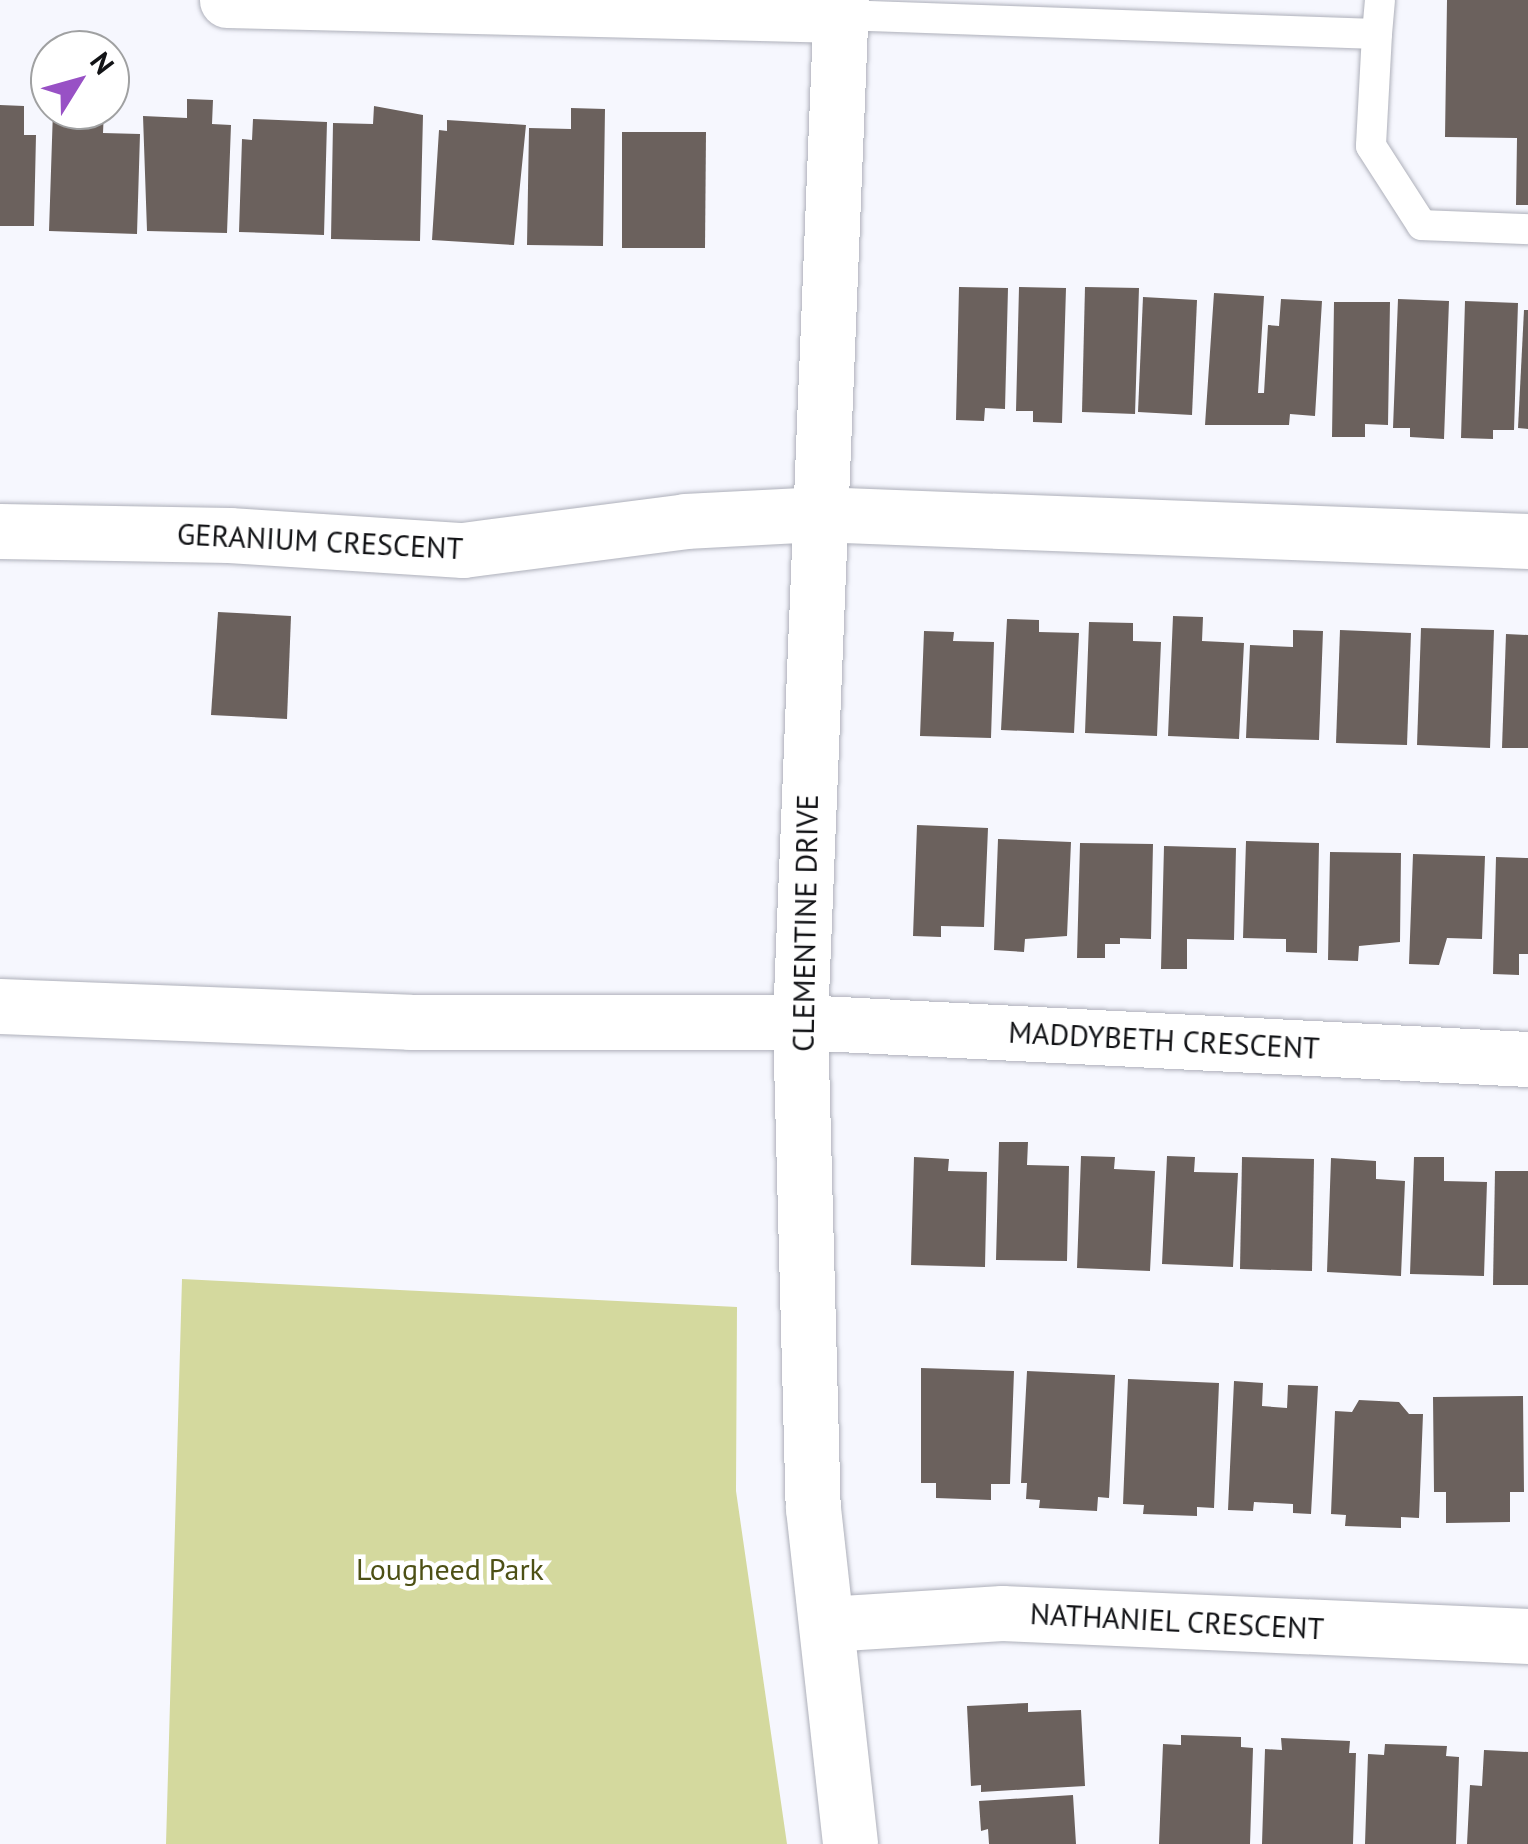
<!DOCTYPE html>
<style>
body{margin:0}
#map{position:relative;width:1528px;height:1844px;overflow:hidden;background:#f6f7fe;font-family:"PT Sans",sans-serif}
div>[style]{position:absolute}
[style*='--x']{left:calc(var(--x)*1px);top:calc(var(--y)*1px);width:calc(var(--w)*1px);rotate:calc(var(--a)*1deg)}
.green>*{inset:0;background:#d4d99e}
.building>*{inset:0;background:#6b615d}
.roads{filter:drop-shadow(0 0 2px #aeb0ba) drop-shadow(0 0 2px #aeb0ba)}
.service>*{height:30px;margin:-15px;padding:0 15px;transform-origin:15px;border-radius:15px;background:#fff}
.minor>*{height:55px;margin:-27.5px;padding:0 27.5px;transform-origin:27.5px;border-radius:27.5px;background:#fff}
.tertiary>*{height:55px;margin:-27.5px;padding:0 27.5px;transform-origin:27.5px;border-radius:27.5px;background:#fff}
span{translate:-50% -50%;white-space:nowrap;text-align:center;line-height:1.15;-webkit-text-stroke:9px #fff;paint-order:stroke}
.street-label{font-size:30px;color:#121316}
.park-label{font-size:30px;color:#4d5015}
.north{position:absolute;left:30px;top:30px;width:100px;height:100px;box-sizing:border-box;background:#fff;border:2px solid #a0a1a2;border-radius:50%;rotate:53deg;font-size:28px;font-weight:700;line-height:40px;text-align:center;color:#121316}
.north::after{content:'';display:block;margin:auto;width:35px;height:45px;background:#9851c5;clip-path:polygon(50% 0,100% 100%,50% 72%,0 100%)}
</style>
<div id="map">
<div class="green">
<i style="clip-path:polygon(182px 1279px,737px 1307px,736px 1491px,787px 1844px,166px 1844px)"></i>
</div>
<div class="building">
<i style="clip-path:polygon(1447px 0,1528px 0,1528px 205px,1516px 205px,1517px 138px,1445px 137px)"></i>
<i style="clip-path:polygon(187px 99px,213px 100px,212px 124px,231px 125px,227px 233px,147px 231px,143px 116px,187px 118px)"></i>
<i style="clip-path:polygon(0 105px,24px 106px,24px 135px,36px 135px,34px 226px,0 226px)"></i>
<i style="clip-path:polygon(374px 106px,423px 115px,420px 241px,331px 239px,333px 123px,373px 124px)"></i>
<i style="clip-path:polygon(571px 108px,605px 109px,603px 246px,527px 245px,529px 128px,571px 129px)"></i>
<i style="clip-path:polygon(53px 110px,104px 110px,103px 133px,140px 134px,137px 234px,49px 231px)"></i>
<i style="clip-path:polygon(253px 119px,327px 122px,324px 235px,239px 232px,242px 139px,252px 140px)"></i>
<i style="clip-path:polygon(447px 120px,526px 125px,514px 245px,432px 240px,439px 130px,447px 131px)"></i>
<i style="clip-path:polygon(622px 132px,706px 132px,705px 248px,622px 248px)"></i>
<i style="clip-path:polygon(959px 287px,1008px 288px,1005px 409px,985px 408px,984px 421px,956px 420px)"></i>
<i style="clip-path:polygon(1019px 287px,1066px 288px,1062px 423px,1033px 422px,1033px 411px,1016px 411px)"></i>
<i style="clip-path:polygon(1085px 287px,1139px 288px,1135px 414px,1082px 412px)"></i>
<i style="clip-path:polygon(1214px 293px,1264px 296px,1258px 393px,1264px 393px,1268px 325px,1279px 326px,1281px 299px,1322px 301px,1315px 416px,1290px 414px,1289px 425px,1205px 425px)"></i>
<i style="clip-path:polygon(1143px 297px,1197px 300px,1192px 415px,1138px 412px)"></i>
<i style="clip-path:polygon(1398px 299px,1449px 301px,1444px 439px,1410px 437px,1410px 428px,1393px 428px)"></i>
<i style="clip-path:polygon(1465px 301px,1518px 303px,1514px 430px,1493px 430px,1493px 439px,1461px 438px)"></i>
<i style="clip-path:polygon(1334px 302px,1390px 302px,1388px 425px,1365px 424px,1365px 437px,1332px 437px)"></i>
<i style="clip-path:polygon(1524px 310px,1528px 310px,1528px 429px,1518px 428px)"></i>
<i style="clip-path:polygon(218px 612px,291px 616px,287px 719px,211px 715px)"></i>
<i style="clip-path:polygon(1173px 616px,1203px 617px,1202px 641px,1244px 643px,1239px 739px,1168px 736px)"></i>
<i style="clip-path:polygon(1007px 619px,1039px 620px,1039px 632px,1079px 633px,1074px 733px,1001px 730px)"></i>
<i style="clip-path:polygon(1089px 622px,1133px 623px,1133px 641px,1161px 642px,1157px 736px,1085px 733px)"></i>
<i style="clip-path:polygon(1421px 628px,1494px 630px,1490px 748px,1417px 745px)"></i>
<i style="clip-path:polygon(1293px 630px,1323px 631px,1319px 740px,1246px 738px,1250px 645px,1293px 647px)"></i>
<i style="clip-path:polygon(1340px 630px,1411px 633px,1407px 745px,1336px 743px)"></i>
<i style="clip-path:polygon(924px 631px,954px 632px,953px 641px,994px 642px,991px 738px,920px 736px)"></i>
<i style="clip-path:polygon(1506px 634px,1528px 635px,1528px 748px,1502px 748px)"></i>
<i style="clip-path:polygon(917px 825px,988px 828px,984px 927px,941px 926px,941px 937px,913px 936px)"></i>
<i style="clip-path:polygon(998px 839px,1071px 842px,1067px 936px,1025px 939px,1024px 952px,994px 950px)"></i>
<i style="clip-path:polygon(1246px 841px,1319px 843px,1317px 953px,1286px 952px,1286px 939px,1243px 938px)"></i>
<i style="clip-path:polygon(1080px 843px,1153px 844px,1151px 939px,1120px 938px,1120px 944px,1105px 944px,1105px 958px,1077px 958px)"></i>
<i style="clip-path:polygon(1164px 846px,1236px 848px,1234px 940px,1187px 939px,1187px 969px,1161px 969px)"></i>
<i style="clip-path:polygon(1330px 852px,1401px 853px,1400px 942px,1359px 946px,1358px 961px,1328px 960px)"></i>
<i style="clip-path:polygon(1413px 854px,1485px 856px,1482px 939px,1447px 938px,1439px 965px,1409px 964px)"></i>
<i style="clip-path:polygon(1496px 857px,1528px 858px,1528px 954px,1519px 954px,1519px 975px,1493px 974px)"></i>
<i style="clip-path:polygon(999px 1142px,1028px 1142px,1027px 1165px,1069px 1166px,1067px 1261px,996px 1260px)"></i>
<i style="clip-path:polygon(1081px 1156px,1115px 1157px,1114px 1169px,1155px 1171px,1150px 1271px,1077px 1268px)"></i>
<i style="clip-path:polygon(1167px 1156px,1195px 1157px,1194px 1172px,1238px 1173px,1233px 1267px,1162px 1264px)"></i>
<i style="clip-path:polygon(914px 1157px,949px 1159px,948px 1171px,987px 1172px,985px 1267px,911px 1265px)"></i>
<i style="clip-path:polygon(1242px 1157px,1314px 1159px,1312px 1271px,1240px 1269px)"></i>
<i style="clip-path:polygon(1414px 1157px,1444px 1157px,1444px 1181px,1487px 1182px,1484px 1276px,1410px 1274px)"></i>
<i style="clip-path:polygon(1331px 1158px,1376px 1161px,1376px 1179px,1405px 1181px,1401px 1276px,1327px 1272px)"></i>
<i style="clip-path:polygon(1495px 1171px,1528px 1171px,1528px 1285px,1493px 1285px)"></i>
<i style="clip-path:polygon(921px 1368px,1014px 1371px,1010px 1484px,991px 1484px,991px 1500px,936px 1498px,936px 1483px,921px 1483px)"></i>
<i style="clip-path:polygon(1027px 1371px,1115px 1375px,1109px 1498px,1098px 1497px,1097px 1511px,1039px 1508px,1040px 1500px,1026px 1499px,1027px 1483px,1021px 1483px)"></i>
<i style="clip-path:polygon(1128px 1379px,1219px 1383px,1214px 1508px,1197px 1507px,1197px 1516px,1143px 1514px,1144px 1505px,1123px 1504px)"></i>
<i style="clip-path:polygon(1234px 1381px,1263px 1383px,1262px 1406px,1287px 1408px,1288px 1385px,1318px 1386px,1311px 1514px,1293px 1513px,1293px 1504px,1254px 1502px,1253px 1511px,1228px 1510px)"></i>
<i style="clip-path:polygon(1523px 1396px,1524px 1492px,1510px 1492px,1510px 1522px,1446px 1523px,1446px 1492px,1434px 1492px,1433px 1397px)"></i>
<i style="clip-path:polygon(1359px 1400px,1399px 1402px,1409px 1414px,1423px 1414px,1419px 1518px,1401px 1517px,1401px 1528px,1345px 1526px,1346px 1515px,1331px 1514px,1335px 1411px,1352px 1412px)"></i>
<i style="clip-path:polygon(1028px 1703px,1028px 1712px,1081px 1710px,1085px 1786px,981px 1792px,981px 1785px,971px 1786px,967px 1706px)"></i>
<i style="clip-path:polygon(1181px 1735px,1241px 1737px,1241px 1747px,1253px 1748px,1250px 1844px,1159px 1844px,1163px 1744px,1181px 1745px)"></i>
<i style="clip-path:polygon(1281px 1738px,1350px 1741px,1349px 1753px,1356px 1753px,1353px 1844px,1262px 1844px,1265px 1749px,1282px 1750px)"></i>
<i style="clip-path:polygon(1385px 1744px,1447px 1746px,1446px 1756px,1459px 1757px,1456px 1844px,1365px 1844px,1368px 1754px,1384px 1755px)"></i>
<i style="clip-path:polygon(1484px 1750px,1528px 1752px,1528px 1844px,1467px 1844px,1470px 1785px,1482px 1786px)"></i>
<i style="clip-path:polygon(1073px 1795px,1076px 1844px,989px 1844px,988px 1829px,981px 1831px,979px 1801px)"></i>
</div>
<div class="roads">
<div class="service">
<i style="--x:841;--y:15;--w:536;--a:2.03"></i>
<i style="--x:1377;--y:34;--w:34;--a:-85"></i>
<i style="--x:1377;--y:34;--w:112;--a:93.1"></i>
<i style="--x:1371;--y:146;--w:94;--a:57.2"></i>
<i style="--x:1422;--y:225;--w:106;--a:2.2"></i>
</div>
<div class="minor">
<i style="--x:227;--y:0;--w:614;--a:1.4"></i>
<i style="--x:0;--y:531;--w:229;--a:1"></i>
<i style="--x:229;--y:535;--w:234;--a:3.7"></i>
<i style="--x:463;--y:550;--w:224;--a:-7.4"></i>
<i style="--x:685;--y:521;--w:132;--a:-3"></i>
<i style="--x:817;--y:514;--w:712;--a:2.17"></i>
<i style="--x:0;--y:1006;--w:410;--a:2.2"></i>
<i style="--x:410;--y:1022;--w:390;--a:0"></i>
<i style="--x:800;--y:1022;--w:729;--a:2.91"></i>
<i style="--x:827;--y:1624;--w:175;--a:-3.6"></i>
<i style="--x:1002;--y:1613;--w:527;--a:2.5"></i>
</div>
<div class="tertiary">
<i style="--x:841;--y:0;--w:1023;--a:92.3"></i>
<i style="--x:800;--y:1022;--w:486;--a:88.5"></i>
<i style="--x:813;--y:1508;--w:338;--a:83.7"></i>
</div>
</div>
<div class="street-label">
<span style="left:320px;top:541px;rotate:3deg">GERANIUM CRESCENT</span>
<span style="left:805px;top:923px;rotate:-89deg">CLEMENTINE DRIVE</span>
<span style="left:1164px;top:1040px;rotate:3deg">MADDYBETH CRESCENT</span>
<span style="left:1177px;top:1621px;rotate:3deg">NATHANIEL CRESCENT</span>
</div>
<div class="park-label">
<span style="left:450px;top:1569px">Lougheed Park</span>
</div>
<div class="north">N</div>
</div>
